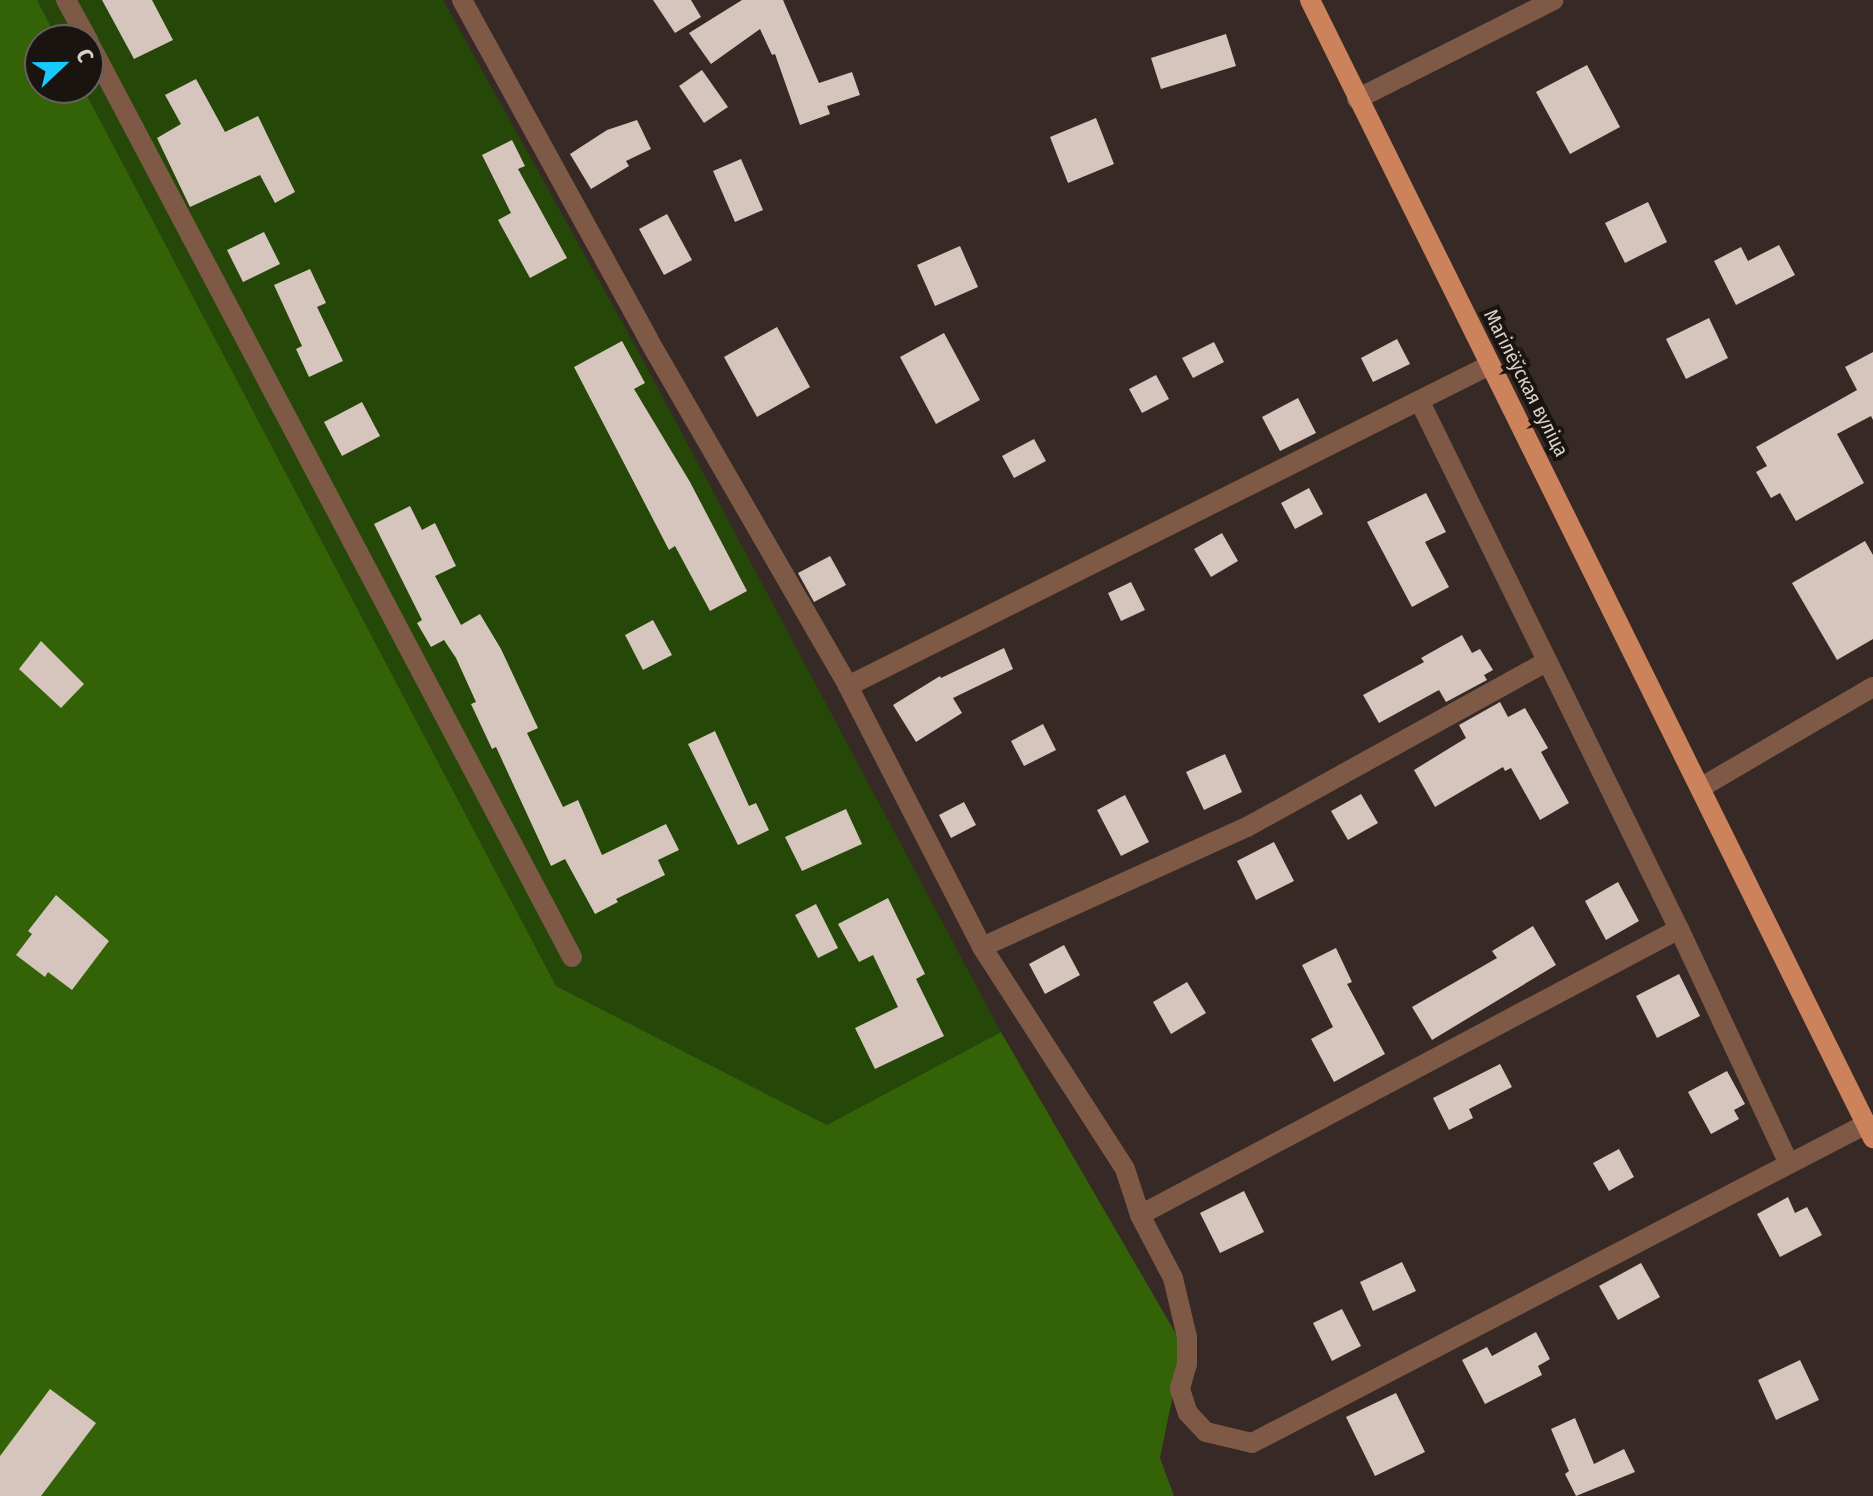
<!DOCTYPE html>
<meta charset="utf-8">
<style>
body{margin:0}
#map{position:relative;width:1873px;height:1496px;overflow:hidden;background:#372925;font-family:"Fira Sans Condensed",sans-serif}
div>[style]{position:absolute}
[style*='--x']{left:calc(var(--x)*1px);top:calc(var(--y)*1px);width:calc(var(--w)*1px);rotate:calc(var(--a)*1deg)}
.green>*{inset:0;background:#254707}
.forest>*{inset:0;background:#346207}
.building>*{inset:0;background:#d5c5bd}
.minor>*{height:20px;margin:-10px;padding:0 10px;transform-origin:10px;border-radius:10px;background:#7d5946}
.major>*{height:20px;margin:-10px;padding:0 10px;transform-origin:10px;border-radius:10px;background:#cc825b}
span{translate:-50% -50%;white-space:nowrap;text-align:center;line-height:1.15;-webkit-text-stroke:8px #1a1411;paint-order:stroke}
.street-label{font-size:20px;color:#d9d0cd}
.north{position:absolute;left:24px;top:24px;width:80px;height:80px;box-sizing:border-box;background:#1a1411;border:2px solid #665f5c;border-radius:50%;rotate:68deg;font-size:22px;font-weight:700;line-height:32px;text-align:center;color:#d9d0cd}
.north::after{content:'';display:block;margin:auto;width:28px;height:36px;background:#17cafb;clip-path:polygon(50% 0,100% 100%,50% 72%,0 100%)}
</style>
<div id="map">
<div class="green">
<i style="clip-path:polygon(37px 0,443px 0,636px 347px,1001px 1032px,827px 1125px,556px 986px,83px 88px,88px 88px,88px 40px,58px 40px)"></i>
</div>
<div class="forest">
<i style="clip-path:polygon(0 0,37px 0,58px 40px,40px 40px,40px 88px,83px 88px,556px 986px,827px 1125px,1001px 1032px,1183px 1346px,1160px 1458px,1174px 1496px,0 1496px)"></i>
</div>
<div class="building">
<i style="clip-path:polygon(102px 0,152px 0,173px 40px,134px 59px)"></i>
<i style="clip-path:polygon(653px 0,691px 0,701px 17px,675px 33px)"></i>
<i style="clip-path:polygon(742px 0,783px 0,819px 83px,852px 72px,860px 95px,827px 106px,830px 114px,800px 125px,775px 54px,772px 55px,760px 29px,711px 64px,689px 33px)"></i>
<i style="clip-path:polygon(1226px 34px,1236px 66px,1161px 89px,1151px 58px)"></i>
<i style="clip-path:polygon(1587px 65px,1620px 127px,1570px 154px,1536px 92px)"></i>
<i style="clip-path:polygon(702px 70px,728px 107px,704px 123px,679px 86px)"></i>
<i style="clip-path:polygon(196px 79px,225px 132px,258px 116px,295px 192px,275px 203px,260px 175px,190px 207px,157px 138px,181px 124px,165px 95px)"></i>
<i style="clip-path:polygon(1096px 118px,1114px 164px,1068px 183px,1050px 137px)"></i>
<i style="clip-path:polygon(637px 120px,651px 149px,626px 161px,629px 166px,591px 189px,570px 154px,607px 130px)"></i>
<i style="clip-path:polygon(512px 140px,525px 166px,518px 169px,567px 258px,530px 278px,498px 220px,511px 213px,482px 155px)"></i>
<i style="clip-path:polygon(741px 159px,763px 210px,735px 222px,713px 171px)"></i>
<i style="clip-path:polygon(1648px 202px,1667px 242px,1625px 263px,1605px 223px)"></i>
<i style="clip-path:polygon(667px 214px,692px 260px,664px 275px,639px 229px)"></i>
<i style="clip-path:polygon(264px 232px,280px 264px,243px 282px,227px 250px)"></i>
<i style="clip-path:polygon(1779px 245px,1795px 275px,1736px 305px,1714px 261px,1741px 247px,1748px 261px)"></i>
<i style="clip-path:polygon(960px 246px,978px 287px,935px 306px,917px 265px)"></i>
<i style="clip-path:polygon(310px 269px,326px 303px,317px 307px,343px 361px,309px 377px,296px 349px,302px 346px,274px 285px)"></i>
<i style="clip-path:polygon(1709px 318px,1728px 358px,1686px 379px,1666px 339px)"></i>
<i style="clip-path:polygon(777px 327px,810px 387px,757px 417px,724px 357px)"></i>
<i style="clip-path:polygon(944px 333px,980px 400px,936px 424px,900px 357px)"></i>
<i style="clip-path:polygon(1397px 339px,1410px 364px,1373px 382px,1361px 358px)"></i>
<i style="clip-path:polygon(622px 341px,645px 383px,634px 389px,690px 482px,747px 591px,710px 611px,675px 546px,669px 550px,574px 367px)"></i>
<i style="clip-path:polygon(1214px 342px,1224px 362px,1193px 378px,1182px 358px)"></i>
<i style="clip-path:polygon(1873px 352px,1873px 420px,1871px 416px,1837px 434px,1864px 483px,1796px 521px,1780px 493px,1771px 498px,1756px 472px,1767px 466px,1756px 447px,1857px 390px,1845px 367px)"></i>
<i style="clip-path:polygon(1156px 375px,1169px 399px,1142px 413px,1129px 389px)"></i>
<i style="clip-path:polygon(1298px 398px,1316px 433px,1280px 451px,1262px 417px)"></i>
<i style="clip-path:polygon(362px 402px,380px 436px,342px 456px,324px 422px)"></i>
<i style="clip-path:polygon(1034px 439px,1046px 461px,1014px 478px,1002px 456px)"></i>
<i style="clip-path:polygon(1309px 488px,1323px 514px,1295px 529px,1281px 503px)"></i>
<i style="clip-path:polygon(1426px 493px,1446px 532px,1425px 542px,1449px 587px,1412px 607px,1367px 522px)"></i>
<i style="clip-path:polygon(410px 506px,422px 530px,435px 523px,456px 566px,435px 576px,461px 625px,480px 614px,501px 649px,538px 728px,527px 733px,563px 807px,578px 800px,602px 855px,666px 824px,679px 850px,658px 860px,665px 875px,616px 899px,618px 902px,595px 914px,565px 859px,551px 866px,496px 747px,492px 749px,471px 704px,476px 702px,456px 658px,444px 640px,431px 647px,417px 623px,422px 620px,374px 524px)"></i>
<i style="clip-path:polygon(1222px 533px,1238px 561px,1211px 577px,1194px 549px)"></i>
<i style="clip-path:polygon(1865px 541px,1873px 555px,1873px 639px,1837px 660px,1792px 583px)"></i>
<i style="clip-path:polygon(830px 556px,846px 585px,814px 602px,798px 573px)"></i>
<i style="clip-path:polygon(1131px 582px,1145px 610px,1121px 621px,1108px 593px)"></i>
<i style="clip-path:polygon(653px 620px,672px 655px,643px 670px,625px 635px)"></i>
<i style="clip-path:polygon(1462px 635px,1472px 653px,1480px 649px,1493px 670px,1484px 675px,1487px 680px,1446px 702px,1439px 690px,1379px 723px,1363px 695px,1424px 662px,1421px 658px)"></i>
<i style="clip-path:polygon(41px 641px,84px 684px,61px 708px,19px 669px)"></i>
<i style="clip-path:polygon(1004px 648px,1013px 669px,953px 698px,962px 713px,916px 742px,893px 705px,940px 676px,941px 678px)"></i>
<i style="clip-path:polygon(1500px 702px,1508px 717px,1525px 708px,1548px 748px,1541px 752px,1569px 803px,1540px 820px,1511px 768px,1505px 771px,1503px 767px,1435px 807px,1414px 770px,1466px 738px,1459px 725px)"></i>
<i style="clip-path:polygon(1043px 724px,1056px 750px,1024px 766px,1011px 741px)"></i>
<i style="clip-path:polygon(715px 731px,749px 806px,756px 803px,769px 830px,738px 845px,688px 744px)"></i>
<i style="clip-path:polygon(1225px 754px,1242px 792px,1204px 810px,1186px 772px)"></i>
<i style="clip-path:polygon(1361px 794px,1378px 823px,1348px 840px,1331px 811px)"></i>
<i style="clip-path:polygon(1125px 795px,1149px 842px,1121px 856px,1097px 810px)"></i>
<i style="clip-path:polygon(964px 802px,976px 825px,951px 838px,939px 815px)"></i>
<i style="clip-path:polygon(846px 809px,862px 844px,802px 871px,785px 837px)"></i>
<i style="clip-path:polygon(1274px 842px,1294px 881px,1256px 900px,1237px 861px)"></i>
<i style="clip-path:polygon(1618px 882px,1639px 921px,1606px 940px,1585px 901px)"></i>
<i style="clip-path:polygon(56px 895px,109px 941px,72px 990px,48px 972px,45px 977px,16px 955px,32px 934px,28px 931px)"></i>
<i style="clip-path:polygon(888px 898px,925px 974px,916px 979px,944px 1036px,875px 1069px,855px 1028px,898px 1007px,873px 955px,859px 962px,838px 924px)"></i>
<i style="clip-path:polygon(816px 904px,838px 948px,818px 958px,795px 915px)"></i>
<i style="clip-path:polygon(1533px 926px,1556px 965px,1432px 1040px,1412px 1007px,1497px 958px,1492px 951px)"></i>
<i style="clip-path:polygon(1064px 945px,1080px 975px,1045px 994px,1029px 964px)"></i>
<i style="clip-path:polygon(1336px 948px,1352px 982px,1347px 984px,1385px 1054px,1334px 1082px,1311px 1039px,1333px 1027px,1302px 965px)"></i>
<i style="clip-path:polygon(1679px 974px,1700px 1016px,1657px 1038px,1636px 996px)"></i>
<i style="clip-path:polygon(1187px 982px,1206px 1013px,1171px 1034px,1153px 1002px)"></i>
<i style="clip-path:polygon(1500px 1064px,1512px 1087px,1469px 1109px,1473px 1118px,1449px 1130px,1433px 1098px)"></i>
<i style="clip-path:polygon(1727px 1071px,1745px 1104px,1734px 1110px,1739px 1119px,1711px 1134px,1688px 1092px)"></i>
<i style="clip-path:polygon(1619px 1149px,1634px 1177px,1609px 1191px,1593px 1163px)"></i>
<i style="clip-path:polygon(1244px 1191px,1264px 1232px,1220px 1253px,1200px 1213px)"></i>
<i style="clip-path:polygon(1788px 1197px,1795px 1213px,1807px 1207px,1822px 1235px,1780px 1257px,1757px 1214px)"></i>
<i style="clip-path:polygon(1402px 1262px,1416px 1291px,1373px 1311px,1360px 1282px)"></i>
<i style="clip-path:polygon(1641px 1263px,1660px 1297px,1618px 1320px,1599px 1286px)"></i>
<i style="clip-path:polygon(1342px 1309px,1361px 1346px,1332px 1361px,1313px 1323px)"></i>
<i style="clip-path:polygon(1536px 1332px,1550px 1359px,1538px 1366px,1542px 1375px,1485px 1404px,1462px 1360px,1487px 1347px,1492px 1356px)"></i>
<i style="clip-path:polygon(1800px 1360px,1819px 1400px,1776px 1420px,1758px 1380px)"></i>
<i style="clip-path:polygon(50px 1389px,96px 1423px,41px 1496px,0 1496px,0 1456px)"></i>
<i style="clip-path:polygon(1396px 1393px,1425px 1452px,1375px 1476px,1346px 1417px)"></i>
<i style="clip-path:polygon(1575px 1418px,1594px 1464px,1624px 1449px,1635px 1472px,1576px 1496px,1565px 1474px,1569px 1471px,1551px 1429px)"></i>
</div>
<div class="minor">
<i style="--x:66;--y:0;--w:46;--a:61.2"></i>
<i style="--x:462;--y:0;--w:387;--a:61.2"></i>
<i style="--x:648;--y:339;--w:401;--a:60"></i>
<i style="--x:848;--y:686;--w:293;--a:62.8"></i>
<i style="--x:982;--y:947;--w:264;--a:57.2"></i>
<i style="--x:1125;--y:1169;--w:48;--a:71.9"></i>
<i style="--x:1140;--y:1215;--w:610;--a:-27.95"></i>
<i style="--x:88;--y:41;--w:1036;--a:62.15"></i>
<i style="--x:1357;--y:99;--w:220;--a:-26.7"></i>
<i style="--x:1420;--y:402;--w:587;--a:63.83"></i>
<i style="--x:1679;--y:929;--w:259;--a:64.9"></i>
<i style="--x:848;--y:686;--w:718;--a:-26.57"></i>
<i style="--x:1700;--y:788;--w:200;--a:-30.3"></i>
<i style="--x:982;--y:947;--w:291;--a:-24.4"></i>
<i style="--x:1247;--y:827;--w:342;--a:-28.9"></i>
<i style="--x:1140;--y:1215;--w:71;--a:62.4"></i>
<i style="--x:1173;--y:1278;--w:61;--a:76.7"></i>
<i style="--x:1187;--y:1337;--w:27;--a:90"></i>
<i style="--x:1187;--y:1364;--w:26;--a:106"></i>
<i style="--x:1180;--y:1389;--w:25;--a:72"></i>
<i style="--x:1188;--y:1413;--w:26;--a:47"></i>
<i style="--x:1206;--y:1432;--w:47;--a:13.4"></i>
<i style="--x:1252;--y:1443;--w:692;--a:-27.45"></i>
</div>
<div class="major">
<i style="--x:1310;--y:0;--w:1270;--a:63.68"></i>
</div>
<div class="street-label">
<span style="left:1526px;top:383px;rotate:63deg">Магілёўская вуліца</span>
</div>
<div class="north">С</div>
</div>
